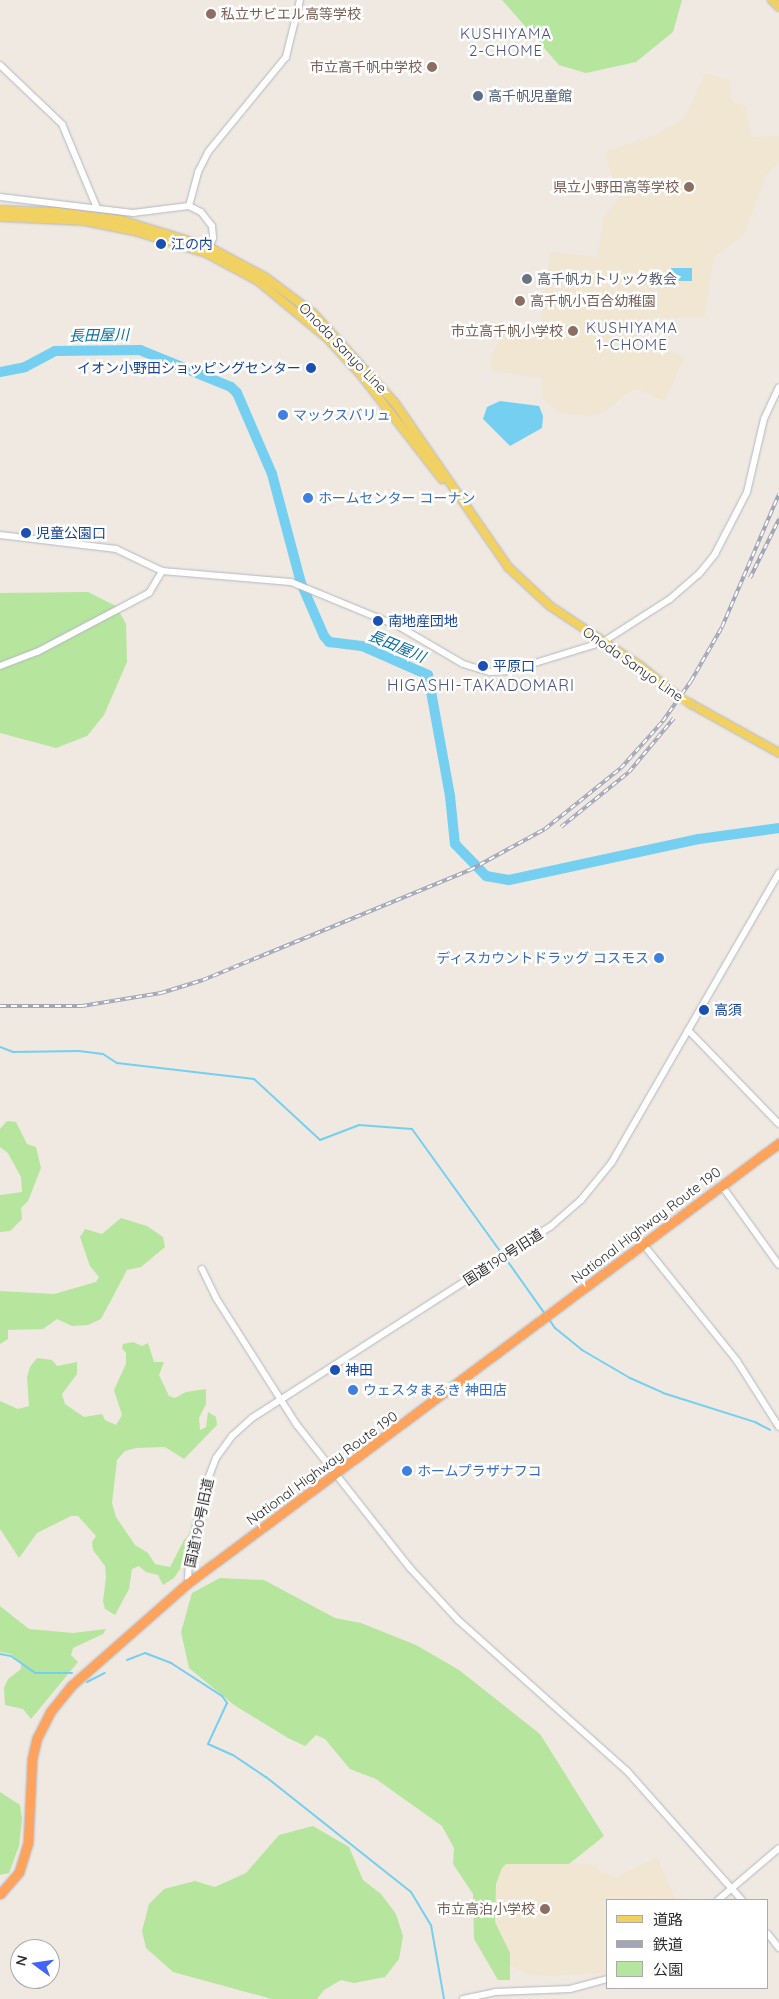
<!DOCTYPE html>
<meta charset="utf-8">
<style>
body{margin:0}
#map{position:relative;width:779px;height:1999px;overflow:hidden;background:#efe9e1;font-family:Quicksand,"Noto Sans JP",sans-serif}
div>[style]{position:absolute}
[style*='--x']{left:calc(var(--x)*1px);top:calc(var(--y)*1px);width:calc(var(--w)*1px);rotate:calc(var(--a)*1deg)}
.education>*{inset:0;background:#f0e6d1}
.green>*{inset:0;background:#b6e59e}
.water>*{inset:0;background:#75cff0}
.stream>*{height:2px;margin:-1px;padding:0 1px;transform-origin:1px;border-radius:1px;background:#75cff0}
.river>*{height:10px;margin:-5px;padding:0 5px;transform-origin:5px;border-radius:5px;background:#75cff0}
.roads{filter:drop-shadow(0 0 1px #b4b7c1) drop-shadow(0 0 1px #b4b7c1)}
.secondary>*{height:6px;margin:-3px;padding:0 3px;transform-origin:3px;border-radius:3px;background:#fff}
.primary>*{height:8px;margin:-4px;padding:0 4px;transform-origin:4px;border-radius:4px;background:#f2d163}
.highway>*{height:9px;margin:-4.5px;padding:0 4.5px;transform-origin:4.5px;border-radius:4.5px;background:#ffa35c}
.rail>*{height:4px;margin-top:-2px;transform-origin:0;background:repeating-linear-gradient(90deg,#fff 0 5.5px,#a3a6b8 0 11px);box-sizing:border-box;border-block:1px solid #a3a6b8}
.bridges{filter:drop-shadow(0 0 1px #c9c9c9) drop-shadow(0 0 1px #c9c9c9)}
.primary-bridge>*{height:8px;margin:-4px;padding:0 4px;transform-origin:4px;border-radius:4px;background:#f2d163}
.dots>*{width:14px;height:14px;translate:-50% -50%;box-sizing:border-box;border:2px solid #fff;border-radius:50%}
span{translate:-50% -50%;white-space:nowrap;text-align:center;line-height:1.15;-webkit-text-stroke:5px #fff;paint-order:stroke}
.education-label{font-size:14px;color:#785e54}
.left{translate:0 -50%;text-align:left}
.right{translate:-100% -50%;text-align:right}
.service-label{font-size:14px;color:#4e5e75}
.transit-label{font-size:14px;color:#164399}
.worship-label{font-size:14px;color:#5b616d}
.street-label{font-size:14px;color:#2e2e2e}
.shop-label{font-size:14px;color:#366cbe}
.neighbourhood-label{font-size:15px;color:#4d5680;letter-spacing:1px}
.water-label{font-size:15px;color:#0d6fa3;font-style:italic}
.quarter-label{font-size:16px;color:#4d5680;letter-spacing:1px}
.legend{position:absolute;left:606px;top:1899px;width:162px;height:90px;box-sizing:border-box;background:#fff;border:1px solid #ababab;margin:0;padding:6px 9px;list-style:none;font-size:15px;color:#2e2e2e}
.legend li{display:flex;align-items:center;gap:10px;height:25px}
.legend b{width:25px;border:1px solid #ababab}
.north{position:absolute;left:10px;top:1939px;width:50px;height:50px;box-sizing:border-box;background:#fff;border:1px solid #ababab;border-radius:50%;rotate:284deg;font-size:14px;font-weight:700;line-height:20px;text-align:center;color:#2e2e2e}
.north::after{content:'';display:block;margin:auto;width:18px;height:22px;background:#4264fb;clip-path:polygon(50% 0,100% 100%,50% 72%,0 100%)}
</style>
<div id="map">
<div class="education">
<i style="clip-path:polygon(705px 73px,729px 80px,731px 101px,746px 106px,751px 137px,779px 136px,779px 162px,766px 175px,744px 235px,714px 257px,704px 318px,656px 318px,648px 320px,641px 334px,638px 334px,635px 344px,670px 351px,685px 357px,664px 401px,637px 389px,628px 392px,607px 411px,590px 416px,561px 413px,543px 399px,541px 378px,493px 371px,489px 363px,501px 334px,508px 323px,540px 327px,550px 252px,597px 257px,604px 217px,619px 198px,605px 152px,655px 135px,685px 118px)"></i>
<i style="clip-path:polygon(489px 1857px,596px 1865px,601px 1873px,616px 1877px,657px 1857px,676px 1900px,608px 1900px,608px 1973px,549px 1976px,526px 1974px,507px 1963px,492px 1942px)"></i>
</div>
<div class="green">
<i style="clip-path:polygon(502px 0,682px 0,673px 32px,636px 62px,586px 73px,559px 65px)"></i>
<i style="clip-path:polygon(88px 592px,116px 606px,126px 624px,127px 662px,104px 715px,87px 736px,56px 748px,0 733px,0 593px)"></i>
<i style="clip-path:polygon(7px 1121px,16px 1122px,27px 1144px,36px 1147px,41px 1168px,28px 1201px,21px 1208px,22px 1219px,10px 1231px,0 1232px,0 1195px,22px 1192px,21px 1177px,8px 1153px,0 1147px,0 1129px)"></i>
<i style="clip-path:polygon(121px 1218px,147px 1226px,163px 1237px,165px 1247px,141px 1267px,127px 1270px,101px 1319px,88px 1325px,72px 1326px,57px 1319px,43px 1329px,8px 1330px,8px 1339px,0 1344px,0 1291px,54px 1294px,96px 1282px,99px 1277px,90px 1266px,80px 1237px,85px 1229px,102px 1234px)"></i>
<i style="clip-path:polygon(133px 1342px,142px 1346px,148px 1343px,154px 1362px,164px 1362px,159px 1375px,169px 1396px,175px 1398px,186px 1392px,206px 1389px,206px 1404px,199px 1418px,200px 1430px,206px 1427px,208px 1412px,216px 1417px,217px 1425px,184px 1459px,165px 1447px,136px 1448px,125px 1451px,117px 1460px,112px 1503px,116px 1517px,135px 1545px,148px 1553px,155px 1564px,170px 1567px,184px 1540px,189px 1534px,190px 1537px,180px 1569px,174px 1578px,163px 1585px,158px 1575px,146px 1572px,139px 1566px,132px 1569px,129px 1589px,115px 1615px,105px 1609px,103px 1601px,106px 1577px,105px 1566px,93px 1550px,92px 1542px,96px 1536px,78px 1516px,71px 1516px,37px 1533px,19px 1558px,0 1529px,0 1401px,18px 1409px,29px 1406px,27px 1377px,30px 1367px,37px 1358px,52px 1360px,57px 1366px,77px 1362px,77px 1374px,62px 1394px,65px 1404px,84px 1417px,102px 1414px,105px 1420px,116px 1425px,122px 1415px,114px 1390px,126px 1364px,126px 1353px,122px 1348px,123px 1344px)"></i>
<i style="clip-path:polygon(220px 1578px,264px 1580px,335px 1618px,361px 1623px,416px 1645px,459px 1670px,540px 1734px,604px 1836px,569px 1864px,506px 1864px,502px 1868px,496px 1884px,495px 1922px,510px 1953px,510px 1980px,498px 1980px,474px 1939px,473px 1894px,453px 1864px,454px 1848px,442px 1826px,376px 1779px,350px 1769px,325px 1739px,316px 1735px,305px 1746px,288px 1738px,234px 1705px,189px 1668px,181px 1632px,192px 1593px)"></i>
<i style="clip-path:polygon(0 1606px,29px 1629px,73px 1633px,106px 1629px,103px 1634px,73px 1648px,71px 1655px,78px 1662px,31px 1719px,23px 1709px,5px 1705px,4px 1688px,8px 1679px,21px 1669px,21px 1663px,11px 1654px,0 1652px)"></i>
<i style="clip-path:polygon(0 1792px,20px 1805px,22px 1819px,19px 1846px,9px 1873px,0 1875px)"></i>
<i style="clip-path:polygon(313px 1826px,349px 1847px,363px 1880px,381px 1894px,396px 1914px,403px 1936px,399px 1959px,385px 1977px,354px 1983px,341px 1980px,324px 1990px,317px 1999px,272px 1999px,173px 1972px,146px 1948px,142px 1931px,149px 1904px,164px 1889px,195px 1881px,215px 1887px,246px 1873px,279px 1835px)"></i>
</div>
<div class="water">
<i style="clip-path:polygon(671px 268px,692px 268px,692px 281px,671px 281px)"></i>
<i style="clip-path:polygon(500px 401px,539px 406px,543px 416px,542px 428px,510px 446px,483px 419px,487px 407px)"></i>
</div>
<div class="stream">
<i style="--x:0;--y:1047;--w:14;--a:21"></i>
<i style="--x:13;--y:1052;--w:66;--a:-0.9"></i>
<i style="--x:79;--y:1051;--w:24;--a:7"></i>
<i style="--x:103;--y:1054;--w:17;--a:33"></i>
<i style="--x:117;--y:1063;--w:138;--a:6.7"></i>
<i style="--x:254;--y:1079;--w:90;--a:42.7"></i>
<i style="--x:320;--y:1140;--w:42;--a:-21"></i>
<i style="--x:359;--y:1125;--w:53;--a:4.3"></i>
<i style="--x:412;--y:1129;--w:155;--a:54.2"></i>
<i style="--x:506;--y:1259;--w:67;--a:54.7"></i>
<i style="--x:548;--y:1318;--w:12;--a:55"></i>
<i style="--x:555;--y:1328;--w:35;--a:39"></i>
<i style="--x:582;--y:1350;--w:56;--a:30.3"></i>
<i style="--x:630;--y:1378;--w:36;--a:24"></i>
<i style="--x:663;--y:1393;--w:96;--a:17.5"></i>
<i style="--x:755;--y:1422;--w:17;--a:28"></i>
<i style="--x:0;--y:1654;--w:11;--a:10"></i>
<i style="--x:11;--y:1656;--w:29;--a:35"></i>
<i style="--x:35;--y:1673;--w:37;--a:0"></i>
<i style="--x:127;--y:1660;--w:19;--a:-21"></i>
<i style="--x:145;--y:1653;--w:28;--a:21"></i>
<i style="--x:171;--y:1663;--w:61;--a:32.9"></i>
<i style="--x:222;--y:1696;--w:9;--a:54"></i>
<i style="--x:227;--y:1703;--w:45;--a:114.9"></i>
<i style="--x:208;--y:1744;--w:27;--a:24"></i>
<i style="--x:233;--y:1755;--w:40;--a:34"></i>
<i style="--x:266;--y:1777;--w:185;--a:38.4"></i>
<i style="--x:411;--y:1892;--w:39;--a:59"></i>
<i style="--x:431;--y:1925;--w:75;--a:80"></i>
<i style="--x:87;--y:1682;--w:20;--a:-27"></i>
</div>
<div class="river">
<i style="--x:0;--y:372;--w:25;--a:-11"></i>
<i style="--x:25;--y:367;--w:34;--a:-28"></i>
<i style="--x:55;--y:351;--w:85;--a:-0.7"></i>
<i style="--x:140;--y:350;--w:98;--a:22.1"></i>
<i style="--x:231;--y:387;--w:8;--a:45"></i>
<i style="--x:237;--y:393;--w:88;--a:66.6"></i>
<i style="--x:272;--y:474;--w:113;--a:75.1"></i>
<i style="--x:301;--y:583;--w:58;--a:66.5"></i>
<i style="--x:324;--y:636;--w:8;--a:50"></i>
<i style="--x:329;--y:642;--w:33;--a:7"></i>
<i style="--x:362;--y:646;--w:72;--a:23.7"></i>
<i style="--x:428;--y:675;--w:123;--a:79.7"></i>
<i style="--x:450;--y:796;--w:48;--a:84.1"></i>
<i style="--x:455;--y:844;--w:45;--a:45.9"></i>
<i style="--x:486;--y:876;--w:23;--a:10"></i>
<i style="--x:509;--y:880;--w:194;--a:-12.2"></i>
<i style="--x:699;--y:839;--w:81;--a:-7.8"></i>
</div>
<div class="roads">
<div class="secondary">
<i style="--x:0;--y:65;--w:86;--a:43.6"></i>
<i style="--x:62;--y:124;--w:91;--a:67.4"></i>
<i style="--x:0;--y:197;--w:134;--a:6.9"></i>
<i style="--x:133;--y:213;--w:56;--a:-7.1"></i>
<i style="--x:189;--y:206;--w:13;--a:27"></i>
<i style="--x:201;--y:212;--w:18;--a:52"></i>
<i style="--x:212;--y:226;--w:12;--a:85"></i>
<i style="--x:213;--y:238;--w:13;--a:113"></i>
<i style="--x:189;--y:206;--w:35;--a:-75"></i>
<i style="--x:198;--y:172;--w:22;--a:-63"></i>
<i style="--x:208;--y:152;--w:123;--a:-50.6"></i>
<i style="--x:286;--y:57;--w:59;--a:-76.2"></i>
<i style="--x:0;--y:535;--w:117;--a:6.9"></i>
<i style="--x:116;--y:549;--w:51;--a:25.6"></i>
<i style="--x:162;--y:571;--w:129;--a:4.9"></i>
<i style="--x:291;--y:582;--w:118;--a:22.4"></i>
<i style="--x:400;--y:627;--w:73;--a:30.4"></i>
<i style="--x:463;--y:664;--w:28;--a:17"></i>
<i style="--x:490;--y:672;--w:19;--a:-3"></i>
<i style="--x:509;--y:671;--w:98;--a:-17.1"></i>
<i style="--x:603;--y:642;--w:80;--a:-32.7"></i>
<i style="--x:670;--y:599;--w:38;--a:-41"></i>
<i style="--x:699;--y:574;--w:26;--a:-51"></i>
<i style="--x:715;--y:554;--w:70;--a:-62.7"></i>
<i style="--x:747;--y:492;--w:75;--a:-76.9"></i>
<i style="--x:764;--y:419;--w:35;--a:-65"></i>
<i style="--x:0;--y:666;--w:40;--a:-21"></i>
<i style="--x:37;--y:652;--w:127;--a:-27.8"></i>
<i style="--x:149;--y:593;--w:26;--a:-59"></i>
<i style="--x:688;--y:1030;--w:131;--a:45.9"></i>
<i style="--x:722;--y:1186;--w:97;--a:54.2"></i>
<i style="--x:643;--y:1244;--w:150;--a:51.2"></i>
<i style="--x:737;--y:1361;--w:78;--a:57.5"></i>
<i style="--x:202;--y:1269;--w:32;--a:64"></i>
<i style="--x:216;--y:1298;--w:151;--a:57.5"></i>
<i style="--x:297;--y:1425;--w:182;--a:51.7"></i>
<i style="--x:410;--y:1568;--w:71;--a:47.3"></i>
<i style="--x:458;--y:1620;--w:227;--a:41.8"></i>
<i style="--x:627;--y:1771;--w:173;--a:48.3"></i>
<i style="--x:188;--y:1583;--w:23;--a:-88"></i>
<i style="--x:189;--y:1560;--w:69;--a:-78.4"></i>
<i style="--x:203;--y:1492;--w:36;--a:-69"></i>
<i style="--x:216;--y:1458;--w:27;--a:-54"></i>
<i style="--x:232;--y:1436;--w:27;--a:-42"></i>
<i style="--x:252;--y:1418;--w:354;--a:-32.7"></i>
<i style="--x:550;--y:1227;--w:41;--a:-41.1"></i>
<i style="--x:581;--y:1200;--w:49;--a:-50.8"></i>
<i style="--x:612;--y:1162;--w:334;--a:-60"></i>
<i style="--x:718;--y:1900;--w:80;--a:-40.4"></i>
<i style="--x:768;--y:1934;--w:18;--a:52"></i>
<i style="--x:463;--y:1999;--w:33;--a:-12"></i>
<i style="--x:495;--y:1992;--w:75;--a:-2.3"></i>
<i style="--x:570;--y:1989;--w:39;--a:-15"></i>
</div>
<div class="primary">
<i style="--x:772;--y:0;--w:10;--a:45"></i>
<i style="--x:0;--y:210;--w:56;--a:2"></i>
<i style="--x:56;--y:212;--w:65;--a:7"></i>
<i style="--x:121;--y:220;--w:92;--a:17.1"></i>
<i style="--x:209;--y:247;--w:64;--a:28.2"></i>
<i style="--x:265;--y:277;--w:60;--a:36.9"></i>
<i style="--x:313;--y:313;--w:122;--a:47.7"></i>
<i style="--x:395;--y:403;--w:199;--a:55.4"></i>
<i style="--x:508;--y:567;--w:57;--a:42.9"></i>
<i style="--x:550;--y:606;--w:110;--a:33.5"></i>
<i style="--x:642;--y:667;--w:43;--a:39.3"></i>
<i style="--x:0;--y:217;--w:84;--a:2.7"></i>
<i style="--x:84;--y:221;--w:51;--a:11.3"></i>
<i style="--x:134;--y:231;--w:75;--a:17"></i>
<i style="--x:206;--y:253;--w:59;--a:28.3"></i>
<i style="--x:258;--y:281;--w:91;--a:39.6"></i>
<i style="--x:328;--y:339;--w:49;--a:47.5"></i>
<i style="--x:361;--y:375;--w:132;--a:52.1"></i>
<i style="--x:691;--y:704;--w:101;--a:29.1"></i>
</div>
<div class="highway">
<i style="--x:0;--y:1894;--w:29;--a:-49"></i>
<i style="--x:19;--y:1872;--w:30;--a:-73"></i>
<i style="--x:28;--y:1843;--w:84;--a:-87.3"></i>
<i style="--x:32;--y:1759;--w:22;--a:-77"></i>
<i style="--x:37;--y:1738;--w:29;--a:-63"></i>
<i style="--x:50;--y:1712;--w:33;--a:-51"></i>
<i style="--x:71;--y:1686;--w:156;--a:-41.4"></i>
<i style="--x:188;--y:1583;--w:737;--a:-36.67"></i>
</div>
</div>
<div class="rail">
<i style="--x:750;--y:578;--w:66;--a:-63.8"></i>
<i style="--x:561;--y:827;--w:87;--a:-39"></i>
<i style="--x:629;--y:772;--w:70;--a:-50.2"></i>
<i style="--x:0;--y:1006;--w:82;--a:0"></i>
<i style="--x:82;--y:1006;--w:80;--a:-9.3"></i>
<i style="--x:161;--y:993;--w:44;--a:-17.2"></i>
<i style="--x:203;--y:980;--w:289;--a:-22.4"></i>
<i style="--x:470;--y:870;--w:85;--a:-28.7"></i>
<i style="--x:545;--y:829;--w:97;--a:-38.8"></i>
<i style="--x:621;--y:768;--w:63;--a:-48.2"></i>
<i style="--x:663;--y:721;--w:49;--a:-55"></i>
<i style="--x:691;--y:681;--w:62;--a:-60.1"></i>
<i style="--x:722;--y:627;--w:145;--a:-66.8"></i>
</div>
<div class="bridges">
<div class="primary-bridge">
<i style="--x:675;--y:694;--w:19;--a:32"></i>
</div>
</div>
<div class="dots">
<i style="left:211px;top:14px;background:#8d6e63"></i>
<i style="left:432px;top:67px;background:#8d6e63"></i>
<i style="left:478px;top:96px;background:#5c6f8a"></i>
<i style="left:689px;top:187px;background:#8d6e63"></i>
<i style="left:161px;top:244px;background:#1a4fb4"></i>
<i style="left:527px;top:279px;background:#6b7280"></i>
<i style="left:520px;top:301px;background:#8d6e63"></i>
<i style="left:573px;top:331px;background:#8d6e63"></i>
<i style="left:311px;top:368px;background:#1a4fb4"></i>
<i style="left:283px;top:415px;background:#3f7fe0"></i>
<i style="left:308px;top:498px;background:#3f7fe0"></i>
<i style="left:26px;top:533px;background:#1a4fb4"></i>
<i style="left:378px;top:621px;background:#1a4fb4"></i>
<i style="left:483px;top:666px;background:#1a4fb4"></i>
<i style="left:659px;top:958px;background:#3f7fe0"></i>
<i style="left:704px;top:1010px;background:#1a4fb4"></i>
<i style="left:335px;top:1370px;background:#1a4fb4"></i>
<i style="left:353px;top:1390px;background:#3f7fe0"></i>
<i style="left:407px;top:1471px;background:#3f7fe0"></i>
<i style="left:545px;top:1909px;background:#8d6e63"></i>
</div>
<div class="education-label">
<span class="left" style="left:221px;top:14px">私立サビエル高等学校</span>
<span class="right" style="left:422px;top:67px">市立高千帆中学校</span>
<span class="right" style="left:679px;top:187px">県立小野田高等学校</span>
<span class="left" style="left:530px;top:301px">高千帆小百合幼稚園</span>
<span class="right" style="left:563px;top:331px">市立高千帆小学校</span>
<span class="right" style="left:535px;top:1909px">市立高泊小学校</span>
</div>
<div class="service-label">
<span class="left" style="left:488px;top:96px">高千帆児童館</span>
</div>
<div class="transit-label">
<span class="left" style="left:171px;top:244px">江の内</span>
<span class="right" style="left:301px;top:368px">イオン小野田ショッピングセンター</span>
<span class="left" style="left:36px;top:533px">児童公園口</span>
<span class="left" style="left:388px;top:621px">南地産団地</span>
<span class="left" style="left:493px;top:666px">平原口</span>
<span class="left" style="left:714px;top:1010px">高須</span>
<span class="left" style="left:345px;top:1370px">神田</span>
</div>
<div class="worship-label">
<span class="left" style="left:537px;top:279px">高千帆カトリック教会</span>
</div>
<div class="street-label">
<span style="left:343px;top:348px;rotate:46deg">Onoda Sanyo Line</span>
<span style="left:633px;top:664px;rotate:35deg">Onoda Sanyo Line</span>
<span style="left:646px;top:1225px;rotate:-37deg">National Highway Route 190</span>
<span style="left:503px;top:1257px;rotate:-33deg">国道190号旧道</span>
<span style="left:322px;top:1468px;rotate:-36deg">National Highway Route 190</span>
<span style="left:199px;top:1523px;rotate:-78deg">国道190号旧道</span>
</div>
<div class="shop-label">
<span class="left" style="left:293px;top:415px">マックスバリュ</span>
<span class="left" style="left:318px;top:498px">ホームセンター コーナン</span>
<span class="right" style="left:649px;top:958px">ディスカウントドラッグ コスモス</span>
<span class="left" style="left:363px;top:1390px">ウェスタまるき 神田店</span>
<span class="left" style="left:417px;top:1471px">ホームプラザナフコ</span>
</div>
<div class="neighbourhood-label">
<span style="left:506px;top:42px">KUSHIYAMA<br>2-CHOME</span>
<span style="left:632px;top:336px">KUSHIYAMA<br>1-CHOME</span>
</div>
<div class="water-label">
<span style="left:99px;top:335px;rotate:-1deg">長田屋川</span>
<span style="left:397px;top:646px;rotate:23deg">長田屋川</span>
</div>
<div class="quarter-label">
<span style="left:481px;top:685px">HIGASHI-TAKADOMARI</span>
</div>
<ul class="legend">
<li><b style="height:6px;background:#f2d163"></b>道路</li>
<li><b style="height:6px;background:#a3a6b8"></b>鉄道</li>
<li><b style="height:14px;background:#b6e59e"></b>公園</li>
</ul>
<div class="north">N</div>
</div>
